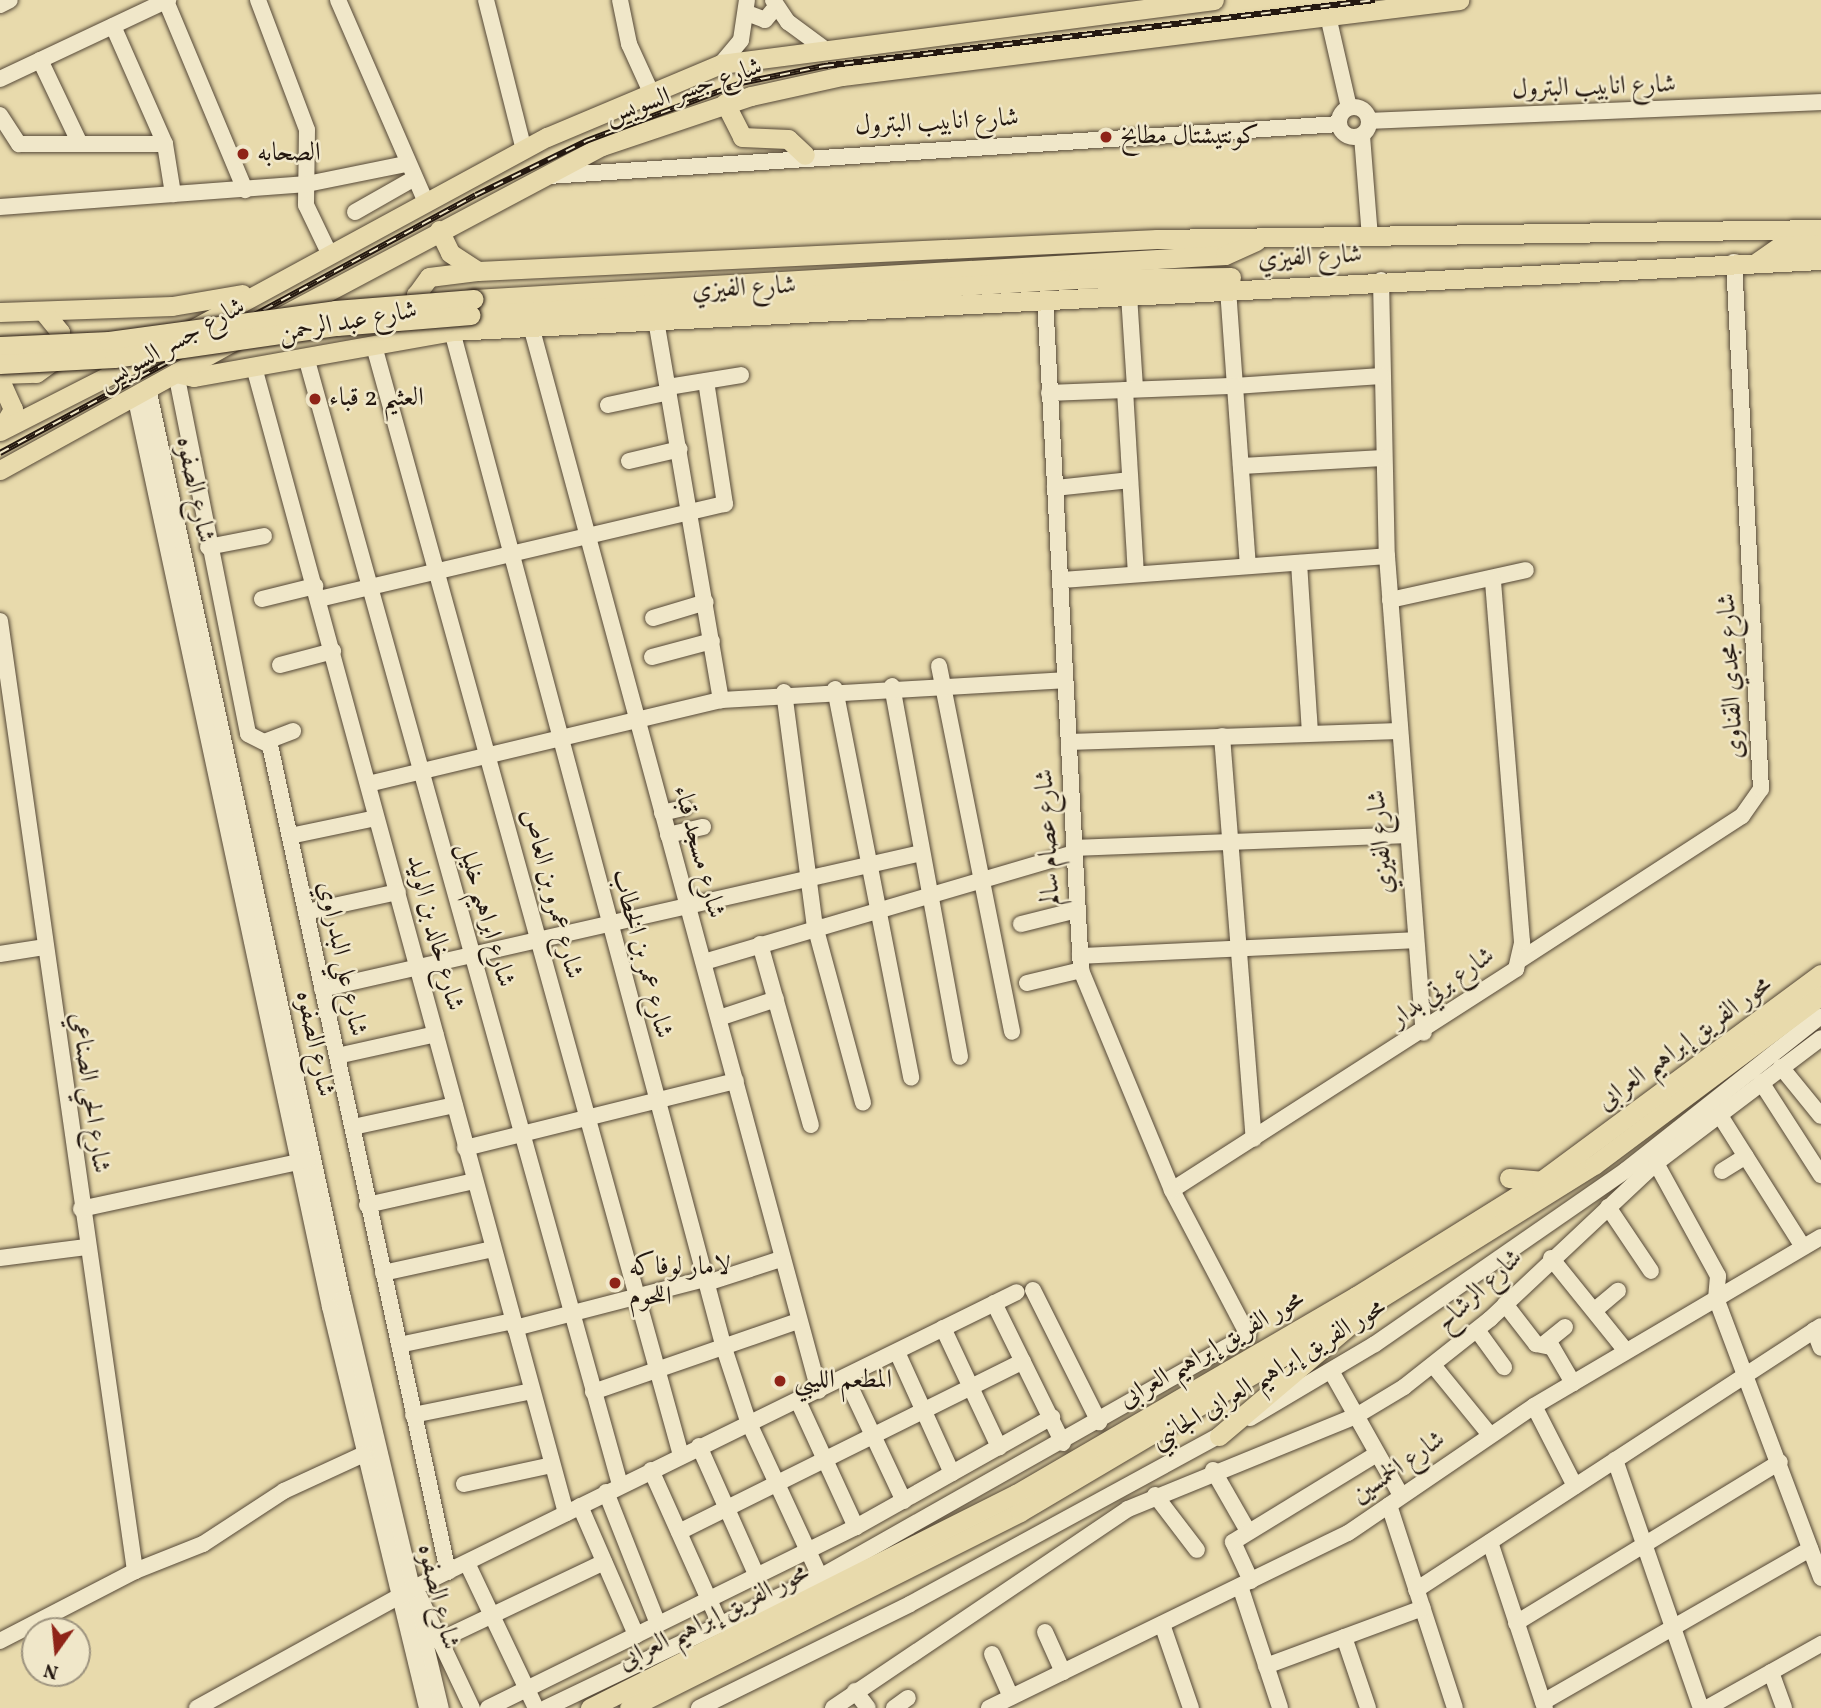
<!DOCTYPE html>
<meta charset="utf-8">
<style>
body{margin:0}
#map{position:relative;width:1821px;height:1708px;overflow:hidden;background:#e8daac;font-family:Vollkorn,Amiri,serif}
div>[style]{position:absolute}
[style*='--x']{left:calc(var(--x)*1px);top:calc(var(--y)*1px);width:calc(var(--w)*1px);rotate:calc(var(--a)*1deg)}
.roads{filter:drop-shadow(0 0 2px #554837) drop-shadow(0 0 2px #554837)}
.minor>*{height:16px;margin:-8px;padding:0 8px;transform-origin:8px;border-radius:8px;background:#f0e7c9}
.minor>.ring{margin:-8px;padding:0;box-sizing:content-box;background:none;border:16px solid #f0e7c9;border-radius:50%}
.major>*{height:19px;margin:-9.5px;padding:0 9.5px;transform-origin:9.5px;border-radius:9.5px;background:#e8daac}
.rail>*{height:6px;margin-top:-3px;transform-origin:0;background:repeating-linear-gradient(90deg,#f0e7c9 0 10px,#241810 0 20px);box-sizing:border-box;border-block:2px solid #241810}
.bridges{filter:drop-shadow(0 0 2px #241810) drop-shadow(0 0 2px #241810)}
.major-bridge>*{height:19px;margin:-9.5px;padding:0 9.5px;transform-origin:9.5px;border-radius:9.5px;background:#e8daac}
.dots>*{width:19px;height:19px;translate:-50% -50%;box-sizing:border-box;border:4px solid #f0e7c9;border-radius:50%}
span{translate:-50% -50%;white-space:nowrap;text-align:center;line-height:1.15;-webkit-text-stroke:5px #f0e7c9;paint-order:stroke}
.street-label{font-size:26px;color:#241810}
.poi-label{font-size:26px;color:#241810}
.left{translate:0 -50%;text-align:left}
.north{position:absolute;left:21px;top:1617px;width:70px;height:70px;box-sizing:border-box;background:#f0e7c9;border:2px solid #9e947f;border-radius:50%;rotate:195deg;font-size:19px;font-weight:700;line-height:28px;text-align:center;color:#241810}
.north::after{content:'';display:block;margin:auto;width:24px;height:32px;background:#8f2418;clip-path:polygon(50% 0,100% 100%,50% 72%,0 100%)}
</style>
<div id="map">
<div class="roads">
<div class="minor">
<i style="--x:258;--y:0;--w:139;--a:69.3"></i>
<i style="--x:307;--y:130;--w:75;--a:90.8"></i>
<i style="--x:306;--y:205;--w:53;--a:64.4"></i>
<i style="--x:338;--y:0;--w:220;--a:66.5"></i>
<i style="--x:486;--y:0;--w:155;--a:75.8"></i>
<i style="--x:620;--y:0;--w:45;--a:78.4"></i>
<i style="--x:629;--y:44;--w:51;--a:65.5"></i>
<i style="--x:773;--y:0;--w:27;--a:56"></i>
<i style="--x:788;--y:22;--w:42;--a:36.3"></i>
<i style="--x:166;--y:1;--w:205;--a:67.3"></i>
<i style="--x:0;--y:5;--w:11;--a:-27"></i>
<i style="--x:747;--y:13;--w:19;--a:21"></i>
<i style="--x:765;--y:20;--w:17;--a:-50"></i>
<i style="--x:1328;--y:16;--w:94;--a:77.1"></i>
<i style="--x:113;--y:26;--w:129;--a:66.2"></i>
<i style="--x:165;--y:144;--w:51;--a:80.9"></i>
<i style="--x:40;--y:60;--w:93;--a:64.5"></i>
<i style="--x:721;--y:64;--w:31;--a:-50"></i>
<i style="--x:741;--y:40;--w:40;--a:-81.5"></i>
<i style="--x:0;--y:79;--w:186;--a:-25.2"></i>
<i class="ring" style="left:1339px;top:107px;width:14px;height:14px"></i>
<i style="--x:0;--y:115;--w:35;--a:57"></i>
<i style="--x:19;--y:144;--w:146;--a:0"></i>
<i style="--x:1369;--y:121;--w:452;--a:-2.4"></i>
<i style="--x:1362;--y:136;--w:102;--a:85.5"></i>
<i style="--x:548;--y:176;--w:793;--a:-3.76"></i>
<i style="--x:0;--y:207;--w:308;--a:-4.3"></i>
<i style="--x:307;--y:184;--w:100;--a:-11.5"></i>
<i style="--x:355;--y:212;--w:67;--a:-29.6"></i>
<i style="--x:1381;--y:280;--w:276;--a:88.8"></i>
<i style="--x:1387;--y:556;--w:478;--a:85.6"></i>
<i style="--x:1228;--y:289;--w:97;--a:85.9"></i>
<i style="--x:1235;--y:386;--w:146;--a:-3.9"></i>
<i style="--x:1129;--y:295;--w:94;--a:86.3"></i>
<i style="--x:656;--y:320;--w:386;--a:80.3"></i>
<i style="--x:531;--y:326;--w:1103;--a:74.87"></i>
<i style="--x:452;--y:331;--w:1053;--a:75.03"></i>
<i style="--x:724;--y:1348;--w:77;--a:71.8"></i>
<i style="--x:748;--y:1421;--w:172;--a:65.2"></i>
<i style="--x:374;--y:346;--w:1151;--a:74.53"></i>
<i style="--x:306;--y:357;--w:1171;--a:74.44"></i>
<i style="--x:254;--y:367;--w:1188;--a:74.77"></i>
<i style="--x:176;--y:373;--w:368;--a:78.7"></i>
<i style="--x:248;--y:734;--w:25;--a:27"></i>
<i style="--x:270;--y:745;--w:846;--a:77.85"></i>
<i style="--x:668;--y:387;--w:74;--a:-9.3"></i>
<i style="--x:148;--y:388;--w:931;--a:77.91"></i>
<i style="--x:343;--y:1298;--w:422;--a:76.6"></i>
<i style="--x:1125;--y:390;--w:184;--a:86.6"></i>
<i style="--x:1049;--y:393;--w:186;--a:-2.2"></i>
<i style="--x:1235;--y:386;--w:180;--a:85.9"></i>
<i style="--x:135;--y:395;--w:933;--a:77.93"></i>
<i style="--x:330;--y:1307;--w:413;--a:76.4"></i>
<i style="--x:608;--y:405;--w:62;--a:-12"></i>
<i style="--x:629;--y:461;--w:52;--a:-13.2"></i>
<i style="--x:1241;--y:466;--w:143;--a:-3.2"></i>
<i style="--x:1055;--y:488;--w:75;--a:-6.1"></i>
<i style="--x:208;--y:547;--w:57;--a:-11.1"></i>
<i style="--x:1299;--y:563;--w:170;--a:86.3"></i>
<i style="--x:1062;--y:580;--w:326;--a:-4.2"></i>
<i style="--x:262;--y:599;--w:55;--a:-13.8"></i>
<i style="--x:319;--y:599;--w:417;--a:-13.2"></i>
<i style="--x:725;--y:504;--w:124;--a:-98.8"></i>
<i style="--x:1390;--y:600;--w:139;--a:-12.4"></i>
<i style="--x:653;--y:618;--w:55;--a:-16.8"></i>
<i style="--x:0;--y:621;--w:960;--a:81.91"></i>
<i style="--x:652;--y:657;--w:62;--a:-14.9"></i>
<i style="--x:280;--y:665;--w:55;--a:-14.8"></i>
<i style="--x:939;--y:666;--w:373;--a:78.7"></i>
<i style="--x:892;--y:686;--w:377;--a:79.6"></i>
<i style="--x:835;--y:689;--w:396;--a:78.9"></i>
<i style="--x:784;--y:692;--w:236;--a:82.5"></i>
<i style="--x:815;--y:926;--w:183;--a:74.8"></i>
<i style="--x:1222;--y:736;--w:404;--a:85.5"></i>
<i style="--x:267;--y:741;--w:28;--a:-21"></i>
<i style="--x:1069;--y:742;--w:330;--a:-1.9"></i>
<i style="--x:368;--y:784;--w:363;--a:-13.4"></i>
<i style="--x:721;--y:700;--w:344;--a:-3.3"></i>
<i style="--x:662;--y:813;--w:23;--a:-13"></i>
<i style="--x:668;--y:835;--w:36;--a:-13"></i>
<i style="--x:290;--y:836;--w:88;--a:-11.8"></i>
<i style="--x:1074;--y:848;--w:334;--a:-2.2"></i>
<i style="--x:306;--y:912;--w:94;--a:-12.3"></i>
<i style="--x:1021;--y:924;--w:58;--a:-14"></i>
<i style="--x:760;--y:944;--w:188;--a:74.3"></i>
<i style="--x:0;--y:954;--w:46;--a:-8.8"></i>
<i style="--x:1080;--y:956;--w:336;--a:-2.7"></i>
<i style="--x:1520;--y:960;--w:265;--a:-33"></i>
<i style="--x:1742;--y:816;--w:33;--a:-55"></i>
<i style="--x:1761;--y:789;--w:528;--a:-92.93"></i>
<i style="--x:704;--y:962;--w:386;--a:-16.4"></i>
<i style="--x:1027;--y:983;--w:56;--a:-13.5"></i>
<i style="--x:322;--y:989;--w:614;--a:-12.79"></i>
<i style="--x:719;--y:1018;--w:60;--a:-18.4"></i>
<i style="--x:337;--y:1056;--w:101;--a:-12.5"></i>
<i style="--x:1781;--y:1067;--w:63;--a:50.8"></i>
<i style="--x:1761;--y:1082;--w:111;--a:57.2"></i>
<i style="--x:1719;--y:1114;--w:157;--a:57.7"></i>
<i style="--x:353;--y:1127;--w:104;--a:-12.2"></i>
<i style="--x:465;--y:1148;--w:279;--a:-13.9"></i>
<i style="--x:1656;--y:1163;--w:129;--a:61.2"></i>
<i style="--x:1718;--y:1276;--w:22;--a:95"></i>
<i style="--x:1716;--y:1298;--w:299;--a:69.4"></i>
<i style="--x:1722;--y:1171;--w:28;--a:-32"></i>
<i style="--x:1172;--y:1190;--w:409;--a:-32.7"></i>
<i style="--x:1516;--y:969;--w:28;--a:-77"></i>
<i style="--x:1522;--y:942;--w:365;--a:-94.6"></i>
<i style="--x:367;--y:1205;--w:110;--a:-12.6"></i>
<i style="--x:1608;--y:1207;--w:77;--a:56.1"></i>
<i style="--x:81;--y:1209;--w:232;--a:-12.2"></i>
<i style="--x:0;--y:1258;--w:87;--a:-7.3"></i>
<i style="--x:1551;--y:1258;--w:119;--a:51.1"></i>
<i style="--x:383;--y:1273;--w:113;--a:-12.3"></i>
<i style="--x:707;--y:1283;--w:78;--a:-18"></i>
<i style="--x:1033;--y:1290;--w:148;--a:63.4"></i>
<i style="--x:994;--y:1303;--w:156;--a:63.8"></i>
<i style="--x:1505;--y:1304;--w:51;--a:52.2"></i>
<i style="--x:1536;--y:1344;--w:16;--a:11"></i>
<i style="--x:1552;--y:1347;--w:42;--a:59.7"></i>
<i style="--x:1595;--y:1310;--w:30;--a:-40"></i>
<i style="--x:515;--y:1328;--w:196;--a:-14.5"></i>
<i style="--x:943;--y:1328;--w:132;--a:64.8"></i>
<i style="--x:1477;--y:1330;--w:46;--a:53.9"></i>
<i style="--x:1814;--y:1330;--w:19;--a:69"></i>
<i style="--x:1544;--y:1344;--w:27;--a:-39"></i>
<i style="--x:399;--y:1345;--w:116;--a:-11.9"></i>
<i style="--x:897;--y:1352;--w:133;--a:65.6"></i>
<i style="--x:1433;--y:1365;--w:90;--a:50.8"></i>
<i style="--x:1331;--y:1371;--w:142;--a:60.6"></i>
<i style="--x:846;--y:1378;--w:136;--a:64.8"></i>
<i style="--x:593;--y:1392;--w:217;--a:-19.1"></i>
<i style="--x:798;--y:1401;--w:139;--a:65.3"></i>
<i style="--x:1534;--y:1406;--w:90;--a:62.9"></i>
<i style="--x:413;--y:1415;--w:121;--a:-11.4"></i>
<i style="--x:1250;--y:1418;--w:145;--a:-30.6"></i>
<i style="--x:1375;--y:1344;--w:305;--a:-34.7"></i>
<i style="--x:1626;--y:1170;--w:248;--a:-38.3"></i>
<i style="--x:699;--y:1446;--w:142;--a:66"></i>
<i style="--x:1615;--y:1460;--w:262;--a:70.9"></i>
<i style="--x:651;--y:1470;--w:169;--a:65.9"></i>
<i style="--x:1213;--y:1470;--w:70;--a:60.2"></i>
<i style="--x:464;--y:1484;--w:90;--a:-12.2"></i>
<i style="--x:606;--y:1492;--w:142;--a:68.5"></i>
<i style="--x:1155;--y:1495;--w:69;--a:52.6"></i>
<i style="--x:1389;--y:1505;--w:213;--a:72"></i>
<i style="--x:580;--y:1506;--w:141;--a:66.5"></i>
<i style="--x:679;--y:1532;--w:384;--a:-26.4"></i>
<i style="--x:1490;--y:1542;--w:175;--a:71.7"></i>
<i style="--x:467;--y:1563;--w:161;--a:64.6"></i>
<i style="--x:1251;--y:1581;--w:43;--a:-114.8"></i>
<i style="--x:1233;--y:1542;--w:167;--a:-31.5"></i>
<i style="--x:1240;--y:1586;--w:128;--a:71.8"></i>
<i style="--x:1416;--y:1590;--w:483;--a:-33.1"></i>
<i style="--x:419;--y:1596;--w:124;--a:64.7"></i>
<i style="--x:1516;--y:1623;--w:309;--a:-31.4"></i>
<i style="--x:1162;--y:1624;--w:89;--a:71"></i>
<i style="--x:1045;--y:1632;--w:44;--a:65.8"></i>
<i style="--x:1344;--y:1637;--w:75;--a:71.3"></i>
<i style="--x:0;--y:1641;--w:152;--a:-27.4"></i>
<i style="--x:135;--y:1571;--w:73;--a:-21.7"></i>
<i style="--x:203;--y:1544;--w:97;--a:-33.2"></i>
<i style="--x:284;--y:1491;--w:88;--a:-24.8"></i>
<i style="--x:438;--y:1641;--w:184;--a:-25.4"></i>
<i style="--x:992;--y:1654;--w:47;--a:66.2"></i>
<i style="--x:1266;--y:1666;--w:167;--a:-20.3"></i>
<i style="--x:1771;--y:1672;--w:38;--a:70"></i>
<i style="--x:855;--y:1691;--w:21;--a:53"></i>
<i style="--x:1543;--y:1702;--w:308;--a:-29.8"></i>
<i style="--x:197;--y:1708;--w:250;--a:-28.9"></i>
<i style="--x:416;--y:1587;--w:669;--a:-26.14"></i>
<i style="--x:488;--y:1708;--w:410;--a:-26.2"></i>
<i style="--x:856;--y:1527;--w:225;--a:-29.3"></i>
<i style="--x:546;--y:1708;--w:304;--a:-25.6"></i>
<i style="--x:820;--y:1577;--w:492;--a:-29.5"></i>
<i style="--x:1248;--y:1335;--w:164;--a:-117.7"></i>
<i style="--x:1172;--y:1190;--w:238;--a:-112.5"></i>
<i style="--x:1081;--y:970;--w:672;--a:-93.07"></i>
<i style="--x:699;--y:1708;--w:235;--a:-26.2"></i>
<i style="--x:910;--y:1604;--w:361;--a:-28.6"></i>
<i style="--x:833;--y:1708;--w:356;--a:-34"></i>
<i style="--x:1128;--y:1509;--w:246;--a:-22.2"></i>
<i style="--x:1356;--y:1416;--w:56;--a:-31.1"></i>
<i style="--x:1404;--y:1387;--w:110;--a:-38.3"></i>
<i style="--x:1490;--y:1319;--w:228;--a:-43.2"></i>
<i style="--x:1656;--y:1163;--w:207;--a:-37.1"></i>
<i style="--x:894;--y:1708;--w:17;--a:-36"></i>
<i style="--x:989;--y:1708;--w:399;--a:-26"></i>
<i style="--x:1348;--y:1533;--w:225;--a:-34.3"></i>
<i style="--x:1534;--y:1406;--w:333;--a:-30.5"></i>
<i style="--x:1707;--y:1708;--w:131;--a:-29.3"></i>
</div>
<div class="major">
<i style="--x:725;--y:103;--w:38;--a:63"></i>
<i style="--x:742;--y:137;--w:46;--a:2.5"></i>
<i style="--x:788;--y:139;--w:23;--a:43"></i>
<i style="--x:439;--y:230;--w:25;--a:64"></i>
<i style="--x:450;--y:253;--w:33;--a:33"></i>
<i style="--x:478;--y:271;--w:680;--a:-2.7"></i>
<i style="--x:1157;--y:239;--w:664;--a:-0.86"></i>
<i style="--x:1757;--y:262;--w:28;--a:-35"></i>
<i style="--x:1780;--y:246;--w:41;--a:-2.8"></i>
<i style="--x:474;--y:299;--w:752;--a:-3.35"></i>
<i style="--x:1225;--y:255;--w:34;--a:-24"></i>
<i style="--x:0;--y:312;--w:172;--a:-2"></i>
<i style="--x:172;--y:306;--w:71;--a:-9.7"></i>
<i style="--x:471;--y:315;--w:607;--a:-3.4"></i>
<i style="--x:1077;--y:279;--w:154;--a:-0.7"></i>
<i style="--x:280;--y:317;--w:365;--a:-28"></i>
<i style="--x:602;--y:146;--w:157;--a:-18.6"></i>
<i style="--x:751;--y:96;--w:93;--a:-12.4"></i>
<i style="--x:842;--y:76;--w:622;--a:-7.02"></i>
<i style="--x:421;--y:319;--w:25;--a:-102"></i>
<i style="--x:416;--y:295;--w:22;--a:-54"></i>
<i style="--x:429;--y:277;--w:48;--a:-7.1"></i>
<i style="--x:191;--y:330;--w:405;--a:-28.5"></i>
<i style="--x:547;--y:137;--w:189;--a:-22.8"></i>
<i style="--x:721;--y:64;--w:497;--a:-7.4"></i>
<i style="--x:176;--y:373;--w:18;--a:13"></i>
<i style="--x:194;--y:377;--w:262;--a:-10.1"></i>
<i style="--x:452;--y:331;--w:1371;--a:-2.97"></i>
<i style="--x:0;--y:374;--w:36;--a:-2"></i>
<i style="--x:36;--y:373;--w:26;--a:-36"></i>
<i style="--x:57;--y:358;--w:26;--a:-83"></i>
<i style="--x:60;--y:332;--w:27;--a:-129"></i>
<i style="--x:0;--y:380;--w:32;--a:66"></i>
<i style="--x:13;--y:409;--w:24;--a:120"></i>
<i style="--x:0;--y:431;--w:172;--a:-27"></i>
<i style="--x:0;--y:470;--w:265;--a:-28.9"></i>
<i style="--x:1509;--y:1178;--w:32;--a:5"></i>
<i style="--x:1219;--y:1436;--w:173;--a:-40.3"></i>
<i style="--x:590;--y:1708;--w:477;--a:-26.7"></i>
<i style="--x:1016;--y:1494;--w:393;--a:-30.2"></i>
<i style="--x:1356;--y:1296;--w:218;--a:-31.9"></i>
<i style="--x:1541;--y:1181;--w:348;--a:-36.5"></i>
<i style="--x:629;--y:1708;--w:437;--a:-26.6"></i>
<i style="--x:1020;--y:1512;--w:395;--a:-30.6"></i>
<i style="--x:1360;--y:1311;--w:276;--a:-32"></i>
<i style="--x:1594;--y:1165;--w:284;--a:-36.8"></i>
</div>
</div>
<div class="rail">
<i style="--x:0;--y:453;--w:541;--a:-28.46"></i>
<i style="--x:476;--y:195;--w:123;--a:-26.1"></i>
<i style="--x:586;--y:141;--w:165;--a:-20.5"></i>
<i style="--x:741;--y:83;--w:85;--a:-11.6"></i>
<i style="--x:824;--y:66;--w:555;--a:-6.83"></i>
</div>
<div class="bridges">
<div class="major-bridge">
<i style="--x:0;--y:346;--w:109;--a:-2.6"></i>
<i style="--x:109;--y:341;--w:228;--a:-7.8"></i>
<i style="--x:335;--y:310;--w:139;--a:-4.5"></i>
<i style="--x:0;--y:364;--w:114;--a:-3"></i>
<i style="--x:114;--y:358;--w:225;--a:-8.2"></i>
<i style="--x:337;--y:326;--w:134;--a:-4.7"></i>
</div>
</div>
<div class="dots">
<i style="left:1106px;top:137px;background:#8f2418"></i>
<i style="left:243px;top:154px;background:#8f2418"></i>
<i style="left:315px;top:399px;background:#8f2418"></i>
<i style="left:615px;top:1283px;background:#8f2418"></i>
<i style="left:780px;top:1381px;background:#8f2418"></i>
</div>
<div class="street-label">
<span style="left:1594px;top:88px;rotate:-2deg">شارع انابيب البترول</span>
<span style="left:684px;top:92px;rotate:-18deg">شارع جسر السويس</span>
<span style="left:937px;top:123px;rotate:-3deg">شارع انابيب البترول</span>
<span style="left:1310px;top:258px;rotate:-3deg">شارع الفيزي</span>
<span style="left:744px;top:289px;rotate:-3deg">شارع الفيزي</span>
<span style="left:348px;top:323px;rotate:-10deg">شارع عبد الرحمن</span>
<span style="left:172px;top:345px;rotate:-29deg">شارع جسر السويس</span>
<span style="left:194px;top:490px;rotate:78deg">شارع الصفوه</span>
<span style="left:1732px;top:676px;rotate:-93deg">شارع مجدي القناوى</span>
<span style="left:1049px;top:837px;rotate:-93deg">شارع عصام سالم</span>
<span style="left:1382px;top:842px;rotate:-95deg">شارع الفيزي</span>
<span style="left:698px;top:852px;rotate:75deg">شارع مسجد قباء</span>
<span style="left:551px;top:894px;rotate:75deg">شارع عمرو بن العاص</span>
<span style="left:485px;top:915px;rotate:74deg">شارع ابراهيم خليل</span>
<span style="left:434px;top:933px;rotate:75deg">شارع خالد بن الوليد</span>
<span style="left:641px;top:954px;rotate:75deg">شارع عمر بن الخطاب</span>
<span style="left:341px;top:959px;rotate:78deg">شارع علي البدراوي</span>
<span style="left:1443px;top:988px;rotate:-35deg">شارع برتي بدار</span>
<span style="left:314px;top:1044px;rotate:78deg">شارع الصفوه</span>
<span style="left:1685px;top:1044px;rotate:-36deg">محور الفريق إبراهيم العرابى</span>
<span style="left:89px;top:1093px;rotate:82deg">شارع الحي الصناعي</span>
<span style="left:1480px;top:1291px;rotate:-43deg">شارع الرشاح</span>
<span style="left:1212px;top:1350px;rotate:-30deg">محور الفريق إبراهيم العرابى</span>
<span style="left:1269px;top:1375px;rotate:-31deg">محور الفريق إبراهيم العرابى الجانبي</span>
<span style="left:1399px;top:1468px;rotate:-35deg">شارع الخمسين</span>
<span style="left:437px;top:1597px;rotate:76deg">شارع الصفوه</span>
<span style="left:714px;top:1618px;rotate:-26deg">محور الفريق إبراهيم العرابى</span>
</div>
<div class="poi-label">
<span class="left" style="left:1120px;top:137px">كونتيشتال مطابخ</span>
<span class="left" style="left:257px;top:154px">الصحابه</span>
<span class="left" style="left:329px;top:399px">العثيم 2 قباء</span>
<span class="left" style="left:629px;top:1283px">لامار لوفاكه<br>اللحوم</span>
<span class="left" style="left:794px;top:1381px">المطعم الليبي</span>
</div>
<div class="north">N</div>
</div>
